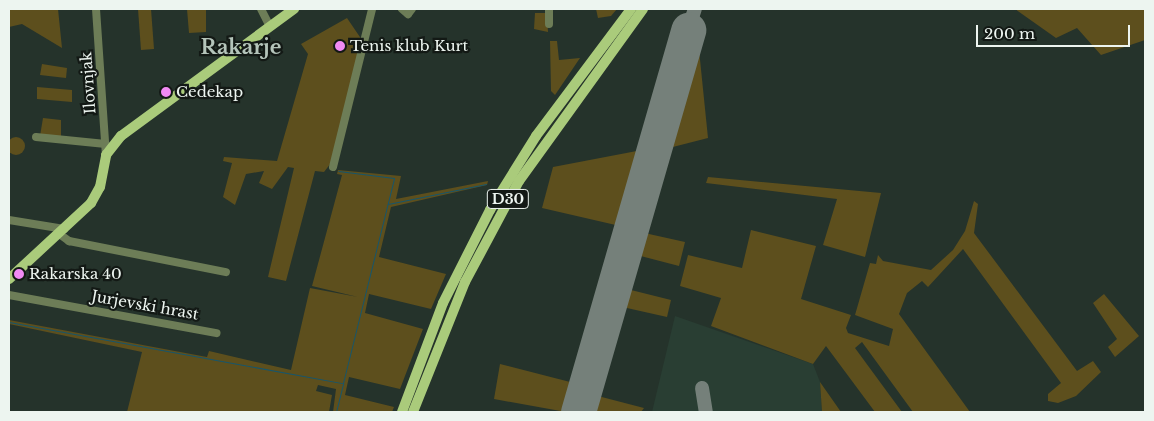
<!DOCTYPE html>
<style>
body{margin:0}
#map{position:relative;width:1154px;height:421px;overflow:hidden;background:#25332b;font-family:"Libre Baskerville",serif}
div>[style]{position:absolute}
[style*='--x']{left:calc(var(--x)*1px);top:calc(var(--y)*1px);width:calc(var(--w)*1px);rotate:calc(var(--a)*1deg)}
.built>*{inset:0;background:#293e33}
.green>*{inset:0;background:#5d4f1d}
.round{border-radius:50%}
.stream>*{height:1px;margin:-0.5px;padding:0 0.5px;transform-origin:0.5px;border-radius:0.5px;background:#17566c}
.taxiway>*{height:14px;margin:-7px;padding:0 7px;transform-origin:7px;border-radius:7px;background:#75807a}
.runway>*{height:35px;margin:-17.5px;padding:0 17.5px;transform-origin:17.5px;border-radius:17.5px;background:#75807a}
.minor>*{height:8px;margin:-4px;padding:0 4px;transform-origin:4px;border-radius:4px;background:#6d7d57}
.major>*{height:10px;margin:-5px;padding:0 5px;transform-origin:5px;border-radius:5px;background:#aacb7b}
.dots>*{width:14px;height:14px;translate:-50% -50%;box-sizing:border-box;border:2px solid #131915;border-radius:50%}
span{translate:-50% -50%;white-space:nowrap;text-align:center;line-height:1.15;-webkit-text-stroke:4.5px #131915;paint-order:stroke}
.shield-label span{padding:1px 4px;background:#131915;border:1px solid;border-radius:4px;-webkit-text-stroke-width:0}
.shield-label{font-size:14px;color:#edf5f0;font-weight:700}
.poi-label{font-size:15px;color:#edf5f0}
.left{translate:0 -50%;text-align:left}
.street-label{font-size:15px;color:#edf5f0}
.district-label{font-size:20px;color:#b4c4ba;font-weight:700}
.frame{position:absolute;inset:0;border:10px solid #edf5f0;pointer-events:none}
.scale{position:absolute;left:976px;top:25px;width:154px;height:22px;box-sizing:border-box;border:2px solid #edf5f0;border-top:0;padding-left:6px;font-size:15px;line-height:18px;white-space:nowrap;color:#edf5f0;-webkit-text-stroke:4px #131915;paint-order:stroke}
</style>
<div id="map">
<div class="built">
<i style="clip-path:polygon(675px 316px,813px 364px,820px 382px,822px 412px,652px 412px)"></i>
</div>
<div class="green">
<i style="clip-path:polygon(9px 9px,58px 9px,62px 48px,22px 24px,9px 27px)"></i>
<i style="clip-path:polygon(138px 9px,151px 9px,154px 49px,141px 50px)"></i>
<i style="clip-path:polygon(187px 9px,206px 9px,206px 32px,189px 33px)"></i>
<i style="clip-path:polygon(596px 9px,617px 9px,611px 16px,598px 18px)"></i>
<i style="clip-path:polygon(1015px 9px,1145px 9px,1145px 40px,1101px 55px,1077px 28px,1056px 38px)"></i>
<i style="clip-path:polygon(535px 13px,547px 13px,548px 32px,534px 29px)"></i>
<i style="clip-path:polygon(347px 18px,364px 43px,331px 163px,324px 172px,315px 171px,286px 281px,268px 277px,294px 168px,288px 167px,272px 189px,259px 183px,264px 171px,246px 174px,235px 205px,223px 197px,232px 163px,223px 161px,224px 157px,277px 161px,308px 54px,301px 44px)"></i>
<i style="clip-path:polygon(698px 40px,708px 138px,665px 149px,689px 64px)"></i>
<i style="clip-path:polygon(550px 41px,557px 41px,559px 60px,580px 58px,555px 95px,551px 91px)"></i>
<i style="clip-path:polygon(42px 64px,67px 68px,66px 78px,40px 75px)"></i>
<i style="clip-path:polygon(37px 87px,72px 90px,72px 102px,37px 99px)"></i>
<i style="clip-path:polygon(43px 118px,61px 120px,61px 138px,40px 136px)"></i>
<i class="round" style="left:7px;top:137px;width:18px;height:18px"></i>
<i style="clip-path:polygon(642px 150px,620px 226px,542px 208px,553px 167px)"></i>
<i style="clip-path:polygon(338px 170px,401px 176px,396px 199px,488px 181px,487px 185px,391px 207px,379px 257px,446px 274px,431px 309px,369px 294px,365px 313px,423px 329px,400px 389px,349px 377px,345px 395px,394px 407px,392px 412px,333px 412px,336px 389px,318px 385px,316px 391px,332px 395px,329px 412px,127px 412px,142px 352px,9px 324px,9px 320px,207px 357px,209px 351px,291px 370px,310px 288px,358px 297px,312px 286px,342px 175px,337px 174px)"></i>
<i style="clip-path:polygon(708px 177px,881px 193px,865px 257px,823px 245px,837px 199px,706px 183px)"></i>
<i style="clip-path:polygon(974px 201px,978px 204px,974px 233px,1077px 371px,1093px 361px,1101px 372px,1076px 396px,1058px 403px,1048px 401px,1048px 394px,1061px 383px,963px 249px,928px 287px,922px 281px,907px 293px,899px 314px,970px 412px,913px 412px,862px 342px,855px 348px,902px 412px,875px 412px,826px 346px,813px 364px,711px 326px,721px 298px,680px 286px,688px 255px,742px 268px,751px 230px,816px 246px,801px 299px,851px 315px,846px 328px,848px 333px,889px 346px,893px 329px,855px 315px,870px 263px,876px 264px,878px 255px,883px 261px,931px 270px,953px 250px,965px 231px)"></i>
<i style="clip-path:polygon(640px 232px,685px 242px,679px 266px,633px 254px)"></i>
<i style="clip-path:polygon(623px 288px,671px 300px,667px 317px,618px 306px)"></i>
<i style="clip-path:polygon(1104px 294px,1139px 336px,1115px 357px,1108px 347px,1117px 339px,1093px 303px)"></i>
<i style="clip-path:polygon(500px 364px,574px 383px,566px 412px,494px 399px)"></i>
<i style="clip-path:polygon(820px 382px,841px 412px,842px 412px,822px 412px)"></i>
<i style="clip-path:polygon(594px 395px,644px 408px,641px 412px,593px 412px,589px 411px)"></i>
</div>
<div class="stream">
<i style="--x:388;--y:204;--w:100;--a:-11.5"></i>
<i style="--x:9;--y:322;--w:340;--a:10.4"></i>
<i style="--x:343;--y:383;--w:211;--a:-76"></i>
<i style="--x:394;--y:178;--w:56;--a:-172.9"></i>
<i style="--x:336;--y:412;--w:29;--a:-76"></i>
</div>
<div class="taxiway">
<i style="--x:688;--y:30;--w:22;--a:-72"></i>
<i style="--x:702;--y:388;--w:24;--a:81"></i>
</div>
<div class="runway">
<i style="--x:578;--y:412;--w:398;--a:-73.9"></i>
</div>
<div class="minor">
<i style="--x:96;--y:9;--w:146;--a:86.1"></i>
<i style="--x:261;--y:9;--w:20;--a:63"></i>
<i style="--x:402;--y:9;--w:8;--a:40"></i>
<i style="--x:408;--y:14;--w:6;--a:-51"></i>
<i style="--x:549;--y:9;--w:15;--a:90"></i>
<i style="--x:36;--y:137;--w:70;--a:5.7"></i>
<i style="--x:333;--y:167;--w:163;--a:-76.1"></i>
<i style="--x:9;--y:220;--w:56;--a:9.3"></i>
<i style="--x:58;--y:233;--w:14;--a:36"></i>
<i style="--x:69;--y:241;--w:160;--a:11.2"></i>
<i style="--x:9;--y:295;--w:211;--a:10.4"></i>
</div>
<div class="major">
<i style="--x:9;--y:279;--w:112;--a:-42.8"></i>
<i style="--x:91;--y:203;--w:18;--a:-61"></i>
<i style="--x:100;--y:187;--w:33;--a:-79"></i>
<i style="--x:106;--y:155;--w:24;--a:-52"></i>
<i style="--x:121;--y:136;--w:215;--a:-36.3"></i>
<i style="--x:402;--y:412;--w:116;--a:-69.4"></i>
<i style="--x:443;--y:303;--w:104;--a:-63.2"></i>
<i style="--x:490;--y:210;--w:87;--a:-58.1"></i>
<i style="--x:536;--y:136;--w:159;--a:-53.2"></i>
<i style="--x:413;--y:412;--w:140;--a:-68.2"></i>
<i style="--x:465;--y:282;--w:115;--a:-61.9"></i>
<i style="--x:519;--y:181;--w:212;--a:-54.2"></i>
</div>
<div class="dots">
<i style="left:340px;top:46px;background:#f18af4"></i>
<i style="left:166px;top:92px;background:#f18af4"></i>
<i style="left:19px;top:274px;background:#f18af4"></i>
</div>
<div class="shield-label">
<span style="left:508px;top:199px">D30</span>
</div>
<div class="poi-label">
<span class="left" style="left:350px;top:46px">Tenis klub Kurt</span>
<span class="left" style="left:176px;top:92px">Cedekap</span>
<span class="left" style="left:29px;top:274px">Rakarska 40</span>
</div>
<div class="street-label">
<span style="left:88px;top:83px;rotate:-94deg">Ilovnjak</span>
<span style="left:145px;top:305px;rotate:10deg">Jurjevski hrast</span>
</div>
<div class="district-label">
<span style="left:241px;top:47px">Rakarje</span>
</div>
<div class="frame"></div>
<div class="scale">200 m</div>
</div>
